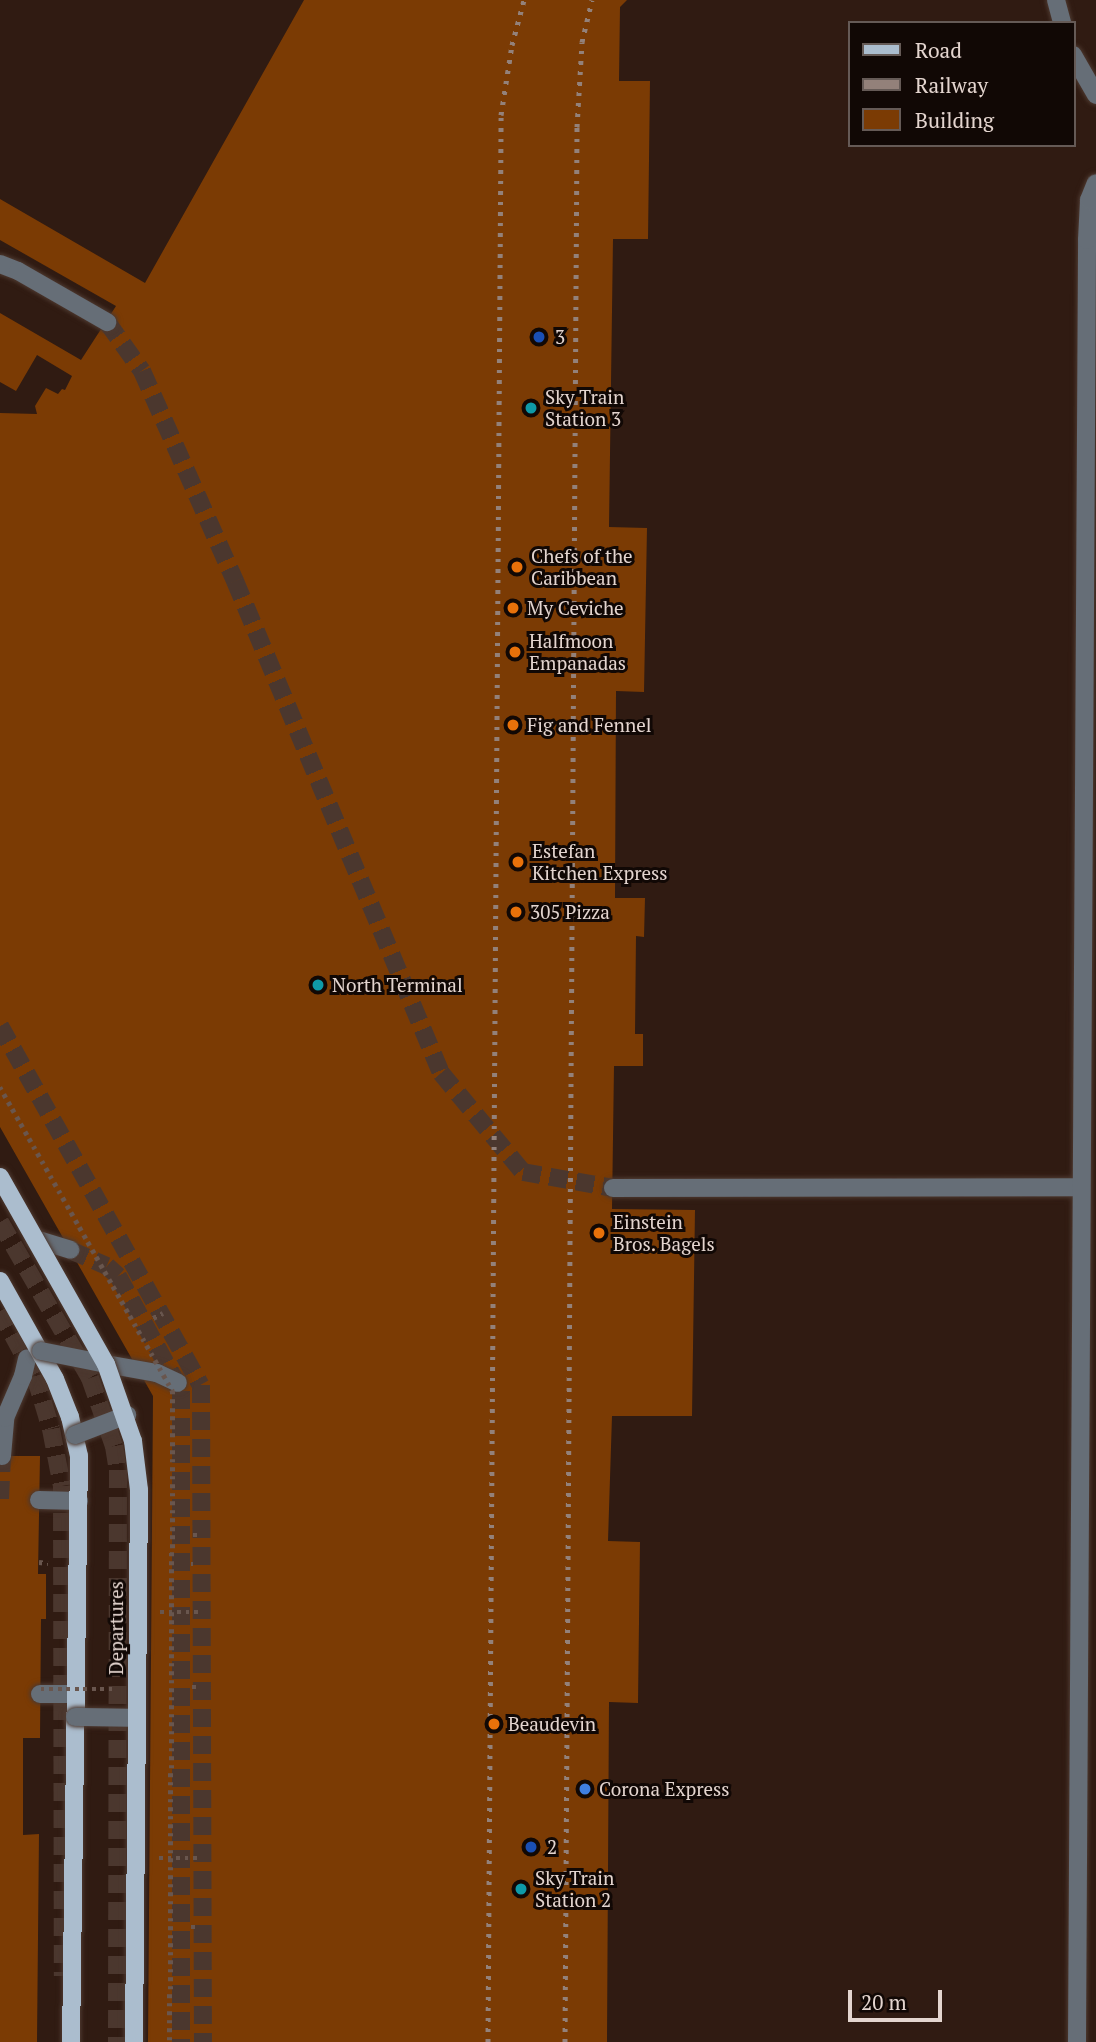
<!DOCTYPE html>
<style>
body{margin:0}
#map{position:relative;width:1096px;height:2042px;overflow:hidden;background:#301b12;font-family:"PT Serif",serif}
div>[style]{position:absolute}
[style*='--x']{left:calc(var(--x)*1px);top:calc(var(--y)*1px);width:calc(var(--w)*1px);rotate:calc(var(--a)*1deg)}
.building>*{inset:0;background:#7b3b04}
.minor-tunnel>*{height:18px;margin-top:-9px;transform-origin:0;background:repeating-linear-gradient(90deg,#4b372e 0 18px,transparent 0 27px)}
.major-tunnel>*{height:18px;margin-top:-9px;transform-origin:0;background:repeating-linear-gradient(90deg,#4b372e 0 18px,transparent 0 27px)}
.path>*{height:4.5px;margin-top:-2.25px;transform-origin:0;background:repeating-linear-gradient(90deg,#69564e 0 3.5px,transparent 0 8.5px)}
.roads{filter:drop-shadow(0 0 2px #4d3930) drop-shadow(0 0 2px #4d3930)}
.minor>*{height:18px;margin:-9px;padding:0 9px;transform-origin:9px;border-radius:9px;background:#666e77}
.major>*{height:18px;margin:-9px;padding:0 9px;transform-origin:9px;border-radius:9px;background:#abbdce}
.rail>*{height:5px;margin-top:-2.5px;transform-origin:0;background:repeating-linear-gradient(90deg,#93817a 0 3.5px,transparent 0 10.5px)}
.path-bridge>*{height:4.5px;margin-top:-2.25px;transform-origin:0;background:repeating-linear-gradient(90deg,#69564e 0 3.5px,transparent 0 8.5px)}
.bridges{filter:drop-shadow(0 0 2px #4d3930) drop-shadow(0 0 2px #4d3930)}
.minor-bridge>*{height:18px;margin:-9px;padding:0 9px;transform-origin:9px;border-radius:9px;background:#666e77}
.major-bridge>*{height:18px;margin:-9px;padding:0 9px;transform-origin:9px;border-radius:9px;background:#abbdce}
.dots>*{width:19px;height:19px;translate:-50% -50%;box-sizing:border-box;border:4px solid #110805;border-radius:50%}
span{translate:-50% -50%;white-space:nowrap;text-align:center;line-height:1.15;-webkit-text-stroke:6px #110805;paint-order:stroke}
.poi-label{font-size:19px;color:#e4d5cf}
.left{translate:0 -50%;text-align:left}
.street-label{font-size:19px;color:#e4d5cf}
.legend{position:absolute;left:848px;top:21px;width:228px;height:126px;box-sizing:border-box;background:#110805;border:2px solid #655a56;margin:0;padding:9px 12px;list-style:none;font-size:21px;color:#e4d5cf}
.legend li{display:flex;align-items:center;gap:14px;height:35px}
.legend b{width:35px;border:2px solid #655a56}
.scale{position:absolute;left:848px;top:1990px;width:94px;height:32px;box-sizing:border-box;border:4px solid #e4d5cf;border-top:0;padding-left:9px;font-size:21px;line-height:24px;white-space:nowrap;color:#e4d5cf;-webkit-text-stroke:5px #110805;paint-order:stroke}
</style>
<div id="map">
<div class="building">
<i style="clip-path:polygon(304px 0,627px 0,620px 7px,619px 81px,650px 81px,648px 239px,613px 239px,609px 527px,647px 528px,644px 692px,616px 691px,615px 898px,645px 898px,644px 937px,636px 936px,635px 1034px,643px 1034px,643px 1066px,614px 1066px,612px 1209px,695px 1210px,692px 1416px,612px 1416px,608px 1541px,640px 1542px,638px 1703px,609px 1702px,607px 2042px,148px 2042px,153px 1396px,0 1127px,0 413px,37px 414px,35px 406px,46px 388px,58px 394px,62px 389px,65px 390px,72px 376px,37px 355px,16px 391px,0 382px,0 313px,81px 360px,116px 306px,0 240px,0 199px,145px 283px)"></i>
<i style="clip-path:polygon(0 1456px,40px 1456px,38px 1574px,46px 1574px,46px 1619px,41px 1619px,40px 1738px,23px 1738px,23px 1835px,39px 1834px,37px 2042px,0 2042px)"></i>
</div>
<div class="minor-tunnel">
<i style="--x:107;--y:322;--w:60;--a:54.5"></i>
<i style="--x:142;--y:371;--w:230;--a:66.1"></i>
<i style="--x:235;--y:581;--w:533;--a:67.28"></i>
<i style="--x:441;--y:1073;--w:129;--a:50.4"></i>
<i style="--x:523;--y:1172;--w:91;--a:10.1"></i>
<i style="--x:70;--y:1250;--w:40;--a:23.4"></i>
<i style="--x:107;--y:1266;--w:15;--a:42"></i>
<i style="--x:118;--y:1276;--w:131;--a:61.3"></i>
<i style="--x:181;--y:1391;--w:651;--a:90"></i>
<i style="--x:0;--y:1499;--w:43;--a:-87.3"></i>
</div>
<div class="major-tunnel">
<i style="--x:0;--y:1026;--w:411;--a:60.8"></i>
<i style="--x:201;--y:1385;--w:657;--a:89.83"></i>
<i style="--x:0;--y:1222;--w:180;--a:60"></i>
<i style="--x:90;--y:1378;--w:72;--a:70.6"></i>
<i style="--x:114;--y:1446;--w:24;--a:81"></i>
<i style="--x:118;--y:1470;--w:572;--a:90.1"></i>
<i style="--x:0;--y:1311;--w:74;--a:61.7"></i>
<i style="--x:35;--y:1376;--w:55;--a:73.2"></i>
<i style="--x:51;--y:1429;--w:58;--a:79.1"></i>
<i style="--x:62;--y:1486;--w:490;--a:89.9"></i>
</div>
<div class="path">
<i style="--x:153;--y:1318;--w:11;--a:-27"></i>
<i style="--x:193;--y:1535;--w:5;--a:0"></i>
<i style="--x:39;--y:1562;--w:9;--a:6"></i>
<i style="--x:191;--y:1564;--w:2;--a:0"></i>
<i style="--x:160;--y:1612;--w:38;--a:0"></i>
<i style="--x:192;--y:1687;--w:6;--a:0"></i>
<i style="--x:159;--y:1858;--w:38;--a:0"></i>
<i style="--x:191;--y:1927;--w:6;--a:0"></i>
</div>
<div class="roads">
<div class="minor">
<i style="--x:1056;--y:0;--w:24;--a:75"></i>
<i style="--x:1073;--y:55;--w:46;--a:60.1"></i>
<i style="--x:0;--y:264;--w:19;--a:21"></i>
<i style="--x:18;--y:271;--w:103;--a:29.8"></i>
<i style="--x:613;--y:1188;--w:468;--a:-0.1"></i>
<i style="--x:35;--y:1239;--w:37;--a:17"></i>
<i style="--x:106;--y:1364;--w:52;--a:10"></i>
<i style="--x:157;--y:1373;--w:23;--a:25"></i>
<i style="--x:2;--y:1456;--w:38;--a:-85"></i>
<i style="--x:5;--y:1418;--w:46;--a:-66.8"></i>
<i style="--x:23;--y:1376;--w:18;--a:-77"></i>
<i style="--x:39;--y:1500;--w:40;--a:1.4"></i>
<i style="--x:40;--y:1694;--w:36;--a:0"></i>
<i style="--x:1077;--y:2042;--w:1802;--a:-89.68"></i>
<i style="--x:1087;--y:240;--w:40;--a:-87.1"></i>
<i style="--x:1089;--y:200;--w:18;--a:-68"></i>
</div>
<div class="major">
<i style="--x:0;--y:1281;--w:112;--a:60.7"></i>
<i style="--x:55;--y:1379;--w:41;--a:68.5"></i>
<i style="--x:70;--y:1417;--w:40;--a:77"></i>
<i style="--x:79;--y:1456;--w:586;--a:90.78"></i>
</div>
</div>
<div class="rail">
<i style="--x:488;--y:2042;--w:1927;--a:-89.61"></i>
<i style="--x:501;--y:115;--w:71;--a:-81.1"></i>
<i style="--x:512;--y:45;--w:47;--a:-75.1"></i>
<i style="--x:565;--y:2042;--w:1915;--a:-89.64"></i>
<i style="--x:577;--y:127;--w:85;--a:-86.6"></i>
<i style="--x:582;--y:42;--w:43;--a:-76.6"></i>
</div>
<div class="path-bridge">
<i style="--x:0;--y:1087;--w:350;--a:60.4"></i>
<i style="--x:173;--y:1391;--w:651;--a:90.26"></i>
<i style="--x:41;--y:1689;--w:72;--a:0"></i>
</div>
<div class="bridges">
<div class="minor-bridge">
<i style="--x:41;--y:1351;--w:66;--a:11.3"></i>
<i style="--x:75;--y:1435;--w:56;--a:-21"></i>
<i style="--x:75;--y:1717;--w:61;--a:0.9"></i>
</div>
<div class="major-bridge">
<i style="--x:0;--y:1177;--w:215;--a:60.5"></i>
<i style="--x:106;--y:1364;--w:82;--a:70.7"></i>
<i style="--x:133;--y:1441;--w:49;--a:83"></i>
<i style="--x:139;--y:1490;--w:552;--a:90.52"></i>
</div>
</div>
<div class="dots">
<i style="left:539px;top:337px;background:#1a4fb4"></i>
<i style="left:531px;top:408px;background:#0f9aa8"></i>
<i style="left:517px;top:567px;background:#e8710a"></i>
<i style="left:513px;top:608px;background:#e8710a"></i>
<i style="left:515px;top:652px;background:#e8710a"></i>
<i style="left:513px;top:725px;background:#e8710a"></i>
<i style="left:518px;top:862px;background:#e8710a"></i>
<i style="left:516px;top:912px;background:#e8710a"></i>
<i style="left:318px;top:985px;background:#0f9aa8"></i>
<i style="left:599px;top:1233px;background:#e8710a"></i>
<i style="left:494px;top:1724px;background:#e8710a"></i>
<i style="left:585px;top:1789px;background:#3f7fe0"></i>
<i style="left:531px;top:1847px;background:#1a4fb4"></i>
<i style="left:521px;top:1889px;background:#0f9aa8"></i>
</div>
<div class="poi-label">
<span class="left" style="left:555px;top:337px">3</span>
<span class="left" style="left:545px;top:408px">Sky Train<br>Station 3</span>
<span class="left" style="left:531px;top:567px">Chefs of the<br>Caribbean</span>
<span class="left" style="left:527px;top:608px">My Ceviche</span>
<span class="left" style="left:529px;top:652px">Halfmoon<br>Empanadas</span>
<span class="left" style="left:527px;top:725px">Fig and Fennel</span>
<span class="left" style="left:532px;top:862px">Estefan<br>Kitchen Express</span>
<span class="left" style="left:530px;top:912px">305 Pizza</span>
<span class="left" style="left:332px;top:985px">North Terminal</span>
<span class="left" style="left:613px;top:1233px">Einstein<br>Bros. Bagels</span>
<span class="left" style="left:508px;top:1724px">Beaudevin</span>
<span class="left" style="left:599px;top:1789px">Corona Express</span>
<span class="left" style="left:547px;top:1847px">2</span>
<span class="left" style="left:535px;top:1889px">Sky Train<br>Station 2</span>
</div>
<div class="street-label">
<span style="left:116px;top:1628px;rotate:-90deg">Departures</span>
</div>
<ul class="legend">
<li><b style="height:9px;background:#abbdce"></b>Road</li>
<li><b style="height:9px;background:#93817a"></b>Railway</li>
<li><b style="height:19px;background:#7b3b04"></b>Building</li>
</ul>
<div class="scale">20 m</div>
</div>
